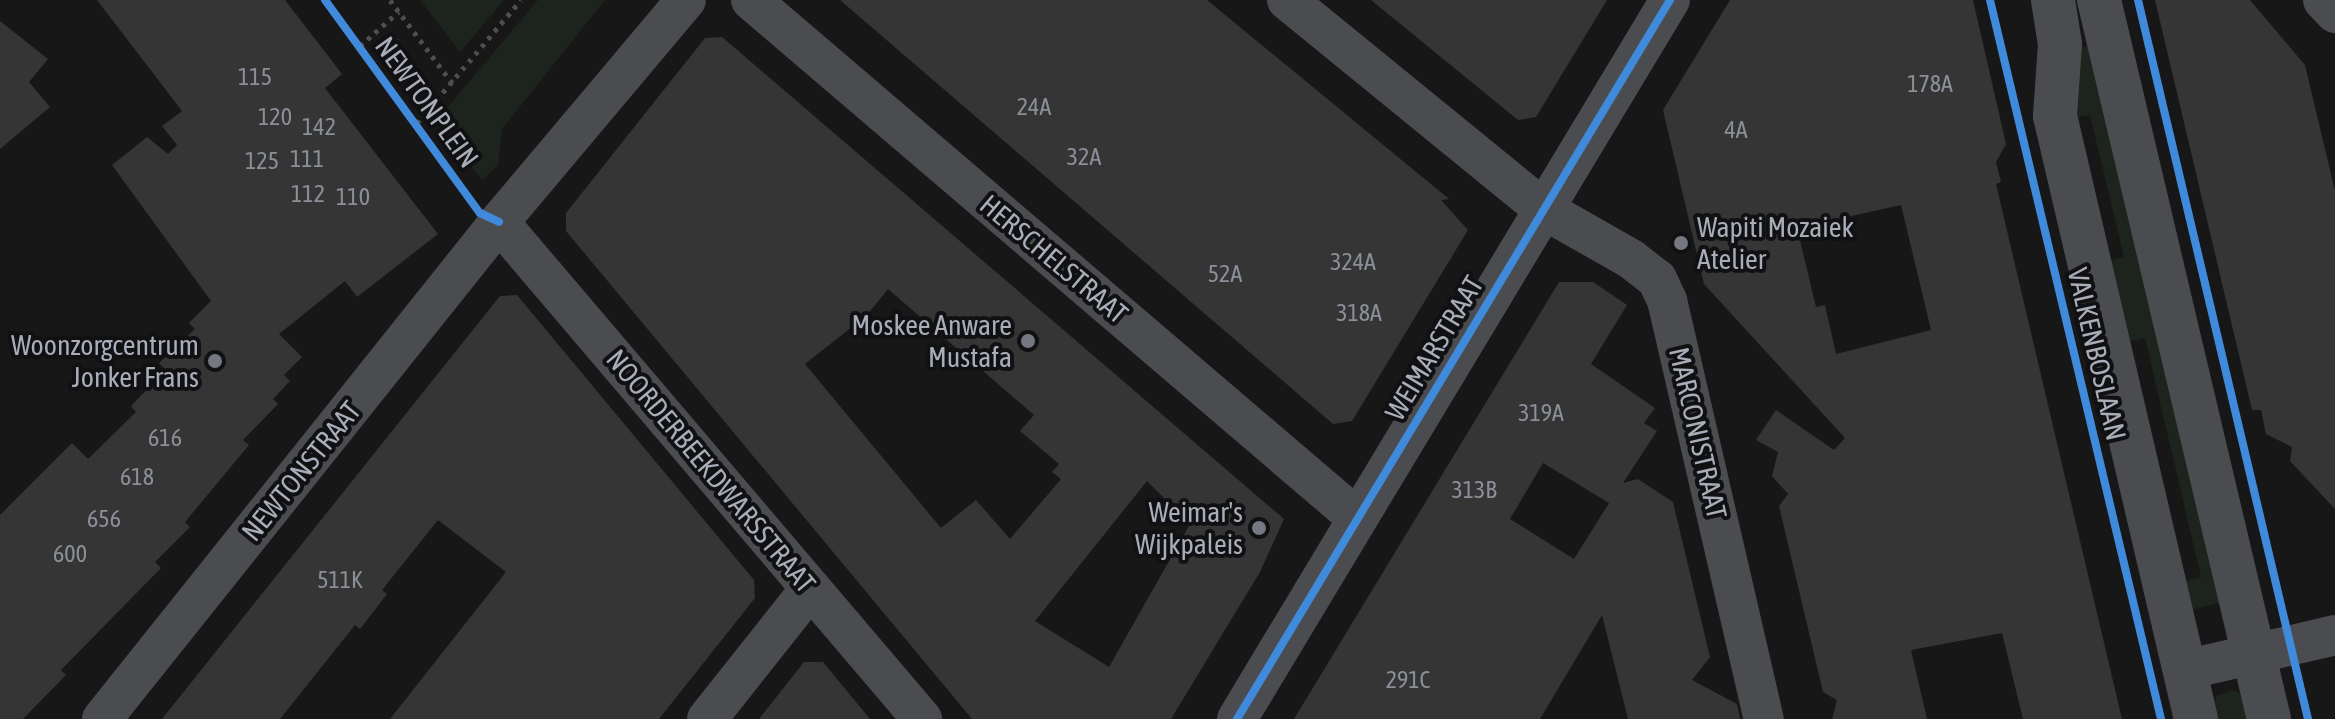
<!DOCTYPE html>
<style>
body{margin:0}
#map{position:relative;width:2335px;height:719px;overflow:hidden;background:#171717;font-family:"Asap Condensed",sans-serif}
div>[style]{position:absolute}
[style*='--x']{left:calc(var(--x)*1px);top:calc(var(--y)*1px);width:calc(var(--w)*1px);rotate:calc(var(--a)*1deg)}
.green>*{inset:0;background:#1d241e}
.building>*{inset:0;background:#353536}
.path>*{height:5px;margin-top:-2.5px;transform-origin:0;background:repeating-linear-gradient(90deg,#4d4e52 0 4px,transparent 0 10px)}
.minor>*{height:40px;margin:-20px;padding:0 20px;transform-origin:20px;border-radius:20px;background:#4b4c50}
.tertiary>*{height:44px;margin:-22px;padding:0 22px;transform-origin:22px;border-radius:22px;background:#4b4c50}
.cycleway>*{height:8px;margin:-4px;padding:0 4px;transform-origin:4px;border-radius:4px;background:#408adc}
.dots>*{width:22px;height:22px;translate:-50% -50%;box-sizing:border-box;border:4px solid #111113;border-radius:50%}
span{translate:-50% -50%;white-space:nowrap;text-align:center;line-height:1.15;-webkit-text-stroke:8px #111113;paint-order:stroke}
.number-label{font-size:24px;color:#8b8f98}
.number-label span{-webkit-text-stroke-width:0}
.street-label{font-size:28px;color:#a8adb8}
.poi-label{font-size:28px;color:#a8adb8}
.left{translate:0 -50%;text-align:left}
.right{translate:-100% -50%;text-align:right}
</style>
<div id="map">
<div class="green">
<i style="clip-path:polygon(420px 0,504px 0,460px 52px)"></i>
<i style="clip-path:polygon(538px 0,605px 0,502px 129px,498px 165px,482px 180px,436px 121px)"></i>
<i style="clip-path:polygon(397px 37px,429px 91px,417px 95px,381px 49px)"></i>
<i style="clip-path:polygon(2095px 45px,2226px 601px,2187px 611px,2180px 582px,2201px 577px,2145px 338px,2124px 343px,2105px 262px,2124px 257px,2090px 115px,2072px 118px,2074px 49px)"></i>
<i style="clip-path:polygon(2232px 690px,2244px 695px,2253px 719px,2213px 719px,2216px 696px)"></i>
</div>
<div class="building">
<i style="clip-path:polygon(97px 0,285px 0,342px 74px,325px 88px,438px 234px,357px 297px,345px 281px,279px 334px,302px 357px,284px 375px,290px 381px,273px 399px,278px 404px,243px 440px,249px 445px,185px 522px,190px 527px,155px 562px,161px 568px,61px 670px,66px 675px,23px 719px,0 719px,0 515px,72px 443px,88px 459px,136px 412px,131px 406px,166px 370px,159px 363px,195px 329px,189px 323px,211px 301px,112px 165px,147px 137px,168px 154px,177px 145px,162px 126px,182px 111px)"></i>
<i style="clip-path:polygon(840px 0,1207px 0,1449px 199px,1441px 200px,1468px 230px,1352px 421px,1333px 424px)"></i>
<i style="clip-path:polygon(1371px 0,1607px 0,1536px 117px,1518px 120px)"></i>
<i style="clip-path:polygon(evenodd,1730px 0,1973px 0,2006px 144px,1996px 162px,2001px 182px,1996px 184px,2122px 719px,2023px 719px,2002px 633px,1911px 650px,1927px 719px,1832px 719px,1837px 700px,1823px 692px,1779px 506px,1788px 494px,1772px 476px,1778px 452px,1756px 440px,1776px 410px,1834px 450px,1845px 438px,1704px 284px,1663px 110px,1730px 0,1901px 205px,1931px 330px,1836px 354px,1825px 305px,1816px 307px,1797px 228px,1901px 205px)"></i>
<i style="clip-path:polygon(2155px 0,2250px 0,2305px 65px,2335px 191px,2335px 509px,2290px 461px,2292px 447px,2266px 434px,2261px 410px,2252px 410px)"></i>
<i style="clip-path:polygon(0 21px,48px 59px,29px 82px,50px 107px,0 149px)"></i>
<i style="clip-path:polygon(evenodd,722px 37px,1284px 519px,1260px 572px,1171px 719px,972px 719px,566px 231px,566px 213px,705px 38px,722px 37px,888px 289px,1034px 415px,1020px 431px,1059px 464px,1052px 472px,1061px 479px,1010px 539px,976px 500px,941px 528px,805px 364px,867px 315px,888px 289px,722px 37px,1147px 481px,1190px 524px,1109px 667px,1035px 621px,1147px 481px)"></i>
<i style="clip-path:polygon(evenodd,1559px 282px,1593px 282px,1627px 305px,1591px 364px,1655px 408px,1644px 423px,1657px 431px,1623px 483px,1638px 479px,1673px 502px,1710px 657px,1692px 680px,1737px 704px,1740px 719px,1628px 719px,1602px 615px,1540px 719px,1294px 719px,1559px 282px,1543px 463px,1609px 503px,1574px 559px,1510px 519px,1543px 463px)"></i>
<i style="clip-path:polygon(517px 295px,754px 580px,755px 598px,659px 719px,390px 719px,506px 572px,438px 520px,382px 590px,387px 594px,360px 629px,355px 625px,280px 719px,162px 719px,500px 296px)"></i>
<i style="clip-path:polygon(804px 662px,823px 662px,870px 719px,759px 719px)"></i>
</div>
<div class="path">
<i style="--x:390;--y:0;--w:104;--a:53.2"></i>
<i style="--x:360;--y:46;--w:52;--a:-41.9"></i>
<i style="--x:417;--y:123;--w:161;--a:-49.8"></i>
</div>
<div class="minor">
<i style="--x:751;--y:0;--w:797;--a:40.52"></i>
<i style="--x:1287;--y:0;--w:330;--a:39.2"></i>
<i style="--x:1543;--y:209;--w:101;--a:29.6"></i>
<i style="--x:1631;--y:259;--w:33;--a:38"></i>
<i style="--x:1657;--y:279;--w:23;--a:65"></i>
<i style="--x:1667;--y:300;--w:430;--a:77"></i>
<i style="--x:2323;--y:0;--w:18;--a:47"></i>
<i style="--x:499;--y:222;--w:653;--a:49.6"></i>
<i style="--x:2185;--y:670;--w:154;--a:-13.1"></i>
<i style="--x:102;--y:719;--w:636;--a:-51.38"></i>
<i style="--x:499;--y:222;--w:290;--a:-49.9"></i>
<i style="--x:707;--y:719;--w:167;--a:-51.6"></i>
<i style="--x:1237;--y:719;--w:839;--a:-58.94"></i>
</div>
<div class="tertiary">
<i style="--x:2053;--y:0;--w:45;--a:81"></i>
<i style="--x:2060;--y:44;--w:72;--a:94"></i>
<i style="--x:2055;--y:116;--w:619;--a:76.84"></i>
<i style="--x:2099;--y:0;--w:739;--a:76.7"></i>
</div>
<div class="cycleway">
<i style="--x:325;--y:0;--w:263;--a:54"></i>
<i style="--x:480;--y:213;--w:21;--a:25"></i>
<i style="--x:1990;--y:0;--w:739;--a:76.62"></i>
<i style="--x:2138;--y:0;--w:739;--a:76.7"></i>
<i style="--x:1237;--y:719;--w:839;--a:-58.94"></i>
</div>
<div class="dots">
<i style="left:1681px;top:243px;background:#757880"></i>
<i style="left:1028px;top:341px;background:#757880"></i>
<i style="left:215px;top:361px;background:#757880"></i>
<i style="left:1259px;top:528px;background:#757880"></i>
</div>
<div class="number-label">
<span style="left:255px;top:77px">115</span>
<span style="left:1930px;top:84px">178A</span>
<span style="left:1034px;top:107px">24A</span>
<span style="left:275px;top:117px">120</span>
<span style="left:319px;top:127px">142</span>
<span style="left:1736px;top:130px">4A</span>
<span style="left:1084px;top:157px">32A</span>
<span style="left:307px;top:159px">111</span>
<span style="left:262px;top:161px">125</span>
<span style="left:308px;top:194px">112</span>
<span style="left:353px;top:197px">110</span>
<span style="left:1353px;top:262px">324A</span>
<span style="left:1225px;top:274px">52A</span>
<span style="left:1359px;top:313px">318A</span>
<span style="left:1541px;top:413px">319A</span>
<span style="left:165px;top:438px">616</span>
<span style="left:137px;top:477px">618</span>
<span style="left:1474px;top:490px">313B</span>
<span style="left:104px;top:519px">656</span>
<span style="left:70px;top:554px">600</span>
<span style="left:340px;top:580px">511K</span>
<span style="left:1408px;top:680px">291C</span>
</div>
<div class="street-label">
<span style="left:427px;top:102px;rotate:54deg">NEWTONPLEIN</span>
<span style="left:1054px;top:259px;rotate:40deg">HERSCHELSTRAAT</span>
<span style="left:1434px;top:348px;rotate:-59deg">WEIMARSTRAAT</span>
<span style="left:2097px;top:354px;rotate:77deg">VALKENBOSLAAN</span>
<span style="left:1698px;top:433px;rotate:77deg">MARCONISTRAAT</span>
<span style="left:301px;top:471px;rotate:-51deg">NEWTONSTRAAT</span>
<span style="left:711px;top:471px;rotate:50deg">NOORDERBEEKDWARSSTRAAT</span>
</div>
<div class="poi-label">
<span class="left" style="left:1697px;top:243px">Wapiti Mozaiek<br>Atelier</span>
<span class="right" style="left:1012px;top:341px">Moskee Anware<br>Mustafa</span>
<span class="right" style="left:199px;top:361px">Woonzorgcentrum<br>Jonker Frans</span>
<span class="right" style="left:1243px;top:528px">Weimar's<br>Wijkpaleis</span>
</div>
</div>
